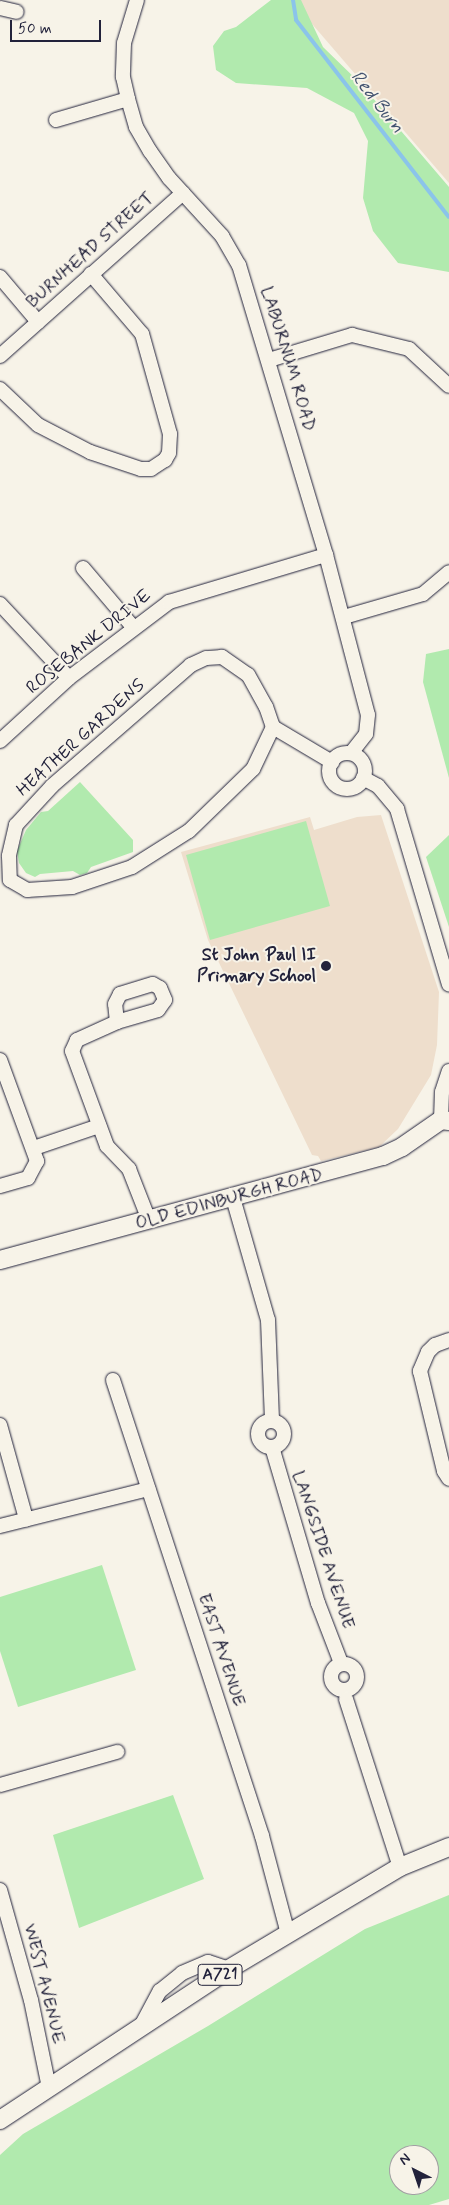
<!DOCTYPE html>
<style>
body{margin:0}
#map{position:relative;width:449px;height:2205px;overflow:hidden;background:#f7f3e8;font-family:Mynerve,sans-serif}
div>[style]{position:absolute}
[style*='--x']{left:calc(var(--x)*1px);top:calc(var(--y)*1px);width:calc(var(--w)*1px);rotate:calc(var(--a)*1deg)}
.built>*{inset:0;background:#eedecc}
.green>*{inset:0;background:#b1eaae}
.stream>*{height:4px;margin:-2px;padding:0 2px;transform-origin:2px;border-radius:2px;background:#8bc4ea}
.roads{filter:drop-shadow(0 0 1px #22223b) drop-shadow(0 0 1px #22223b)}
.minor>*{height:14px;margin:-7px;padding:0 7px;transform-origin:7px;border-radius:7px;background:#f7f3e8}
.minor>.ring{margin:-7px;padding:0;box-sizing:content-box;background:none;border:14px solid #f7f3e8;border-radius:50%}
.major>*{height:18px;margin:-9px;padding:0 9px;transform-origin:9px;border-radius:9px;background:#f7f3e8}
.dots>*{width:14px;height:14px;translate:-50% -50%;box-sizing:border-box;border:2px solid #f7f3e8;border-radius:50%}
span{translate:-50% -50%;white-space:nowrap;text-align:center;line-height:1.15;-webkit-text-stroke:4px #f7f3e8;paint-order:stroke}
.shield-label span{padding:1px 4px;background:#f7f3e8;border:1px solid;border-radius:4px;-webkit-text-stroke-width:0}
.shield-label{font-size:16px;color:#22223b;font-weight:700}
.street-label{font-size:18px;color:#22223b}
.poi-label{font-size:18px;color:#22223b;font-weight:700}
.right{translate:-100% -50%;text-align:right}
.water-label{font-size:19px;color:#425370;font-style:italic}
.north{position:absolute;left:389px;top:2145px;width:50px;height:50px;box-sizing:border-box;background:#f7f3e8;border:1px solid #a29fa3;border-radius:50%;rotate:319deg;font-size:14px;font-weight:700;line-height:20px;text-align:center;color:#22223b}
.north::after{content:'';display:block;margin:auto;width:18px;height:22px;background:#22223b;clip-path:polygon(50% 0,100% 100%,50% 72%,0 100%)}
.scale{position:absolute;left:10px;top:20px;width:91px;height:22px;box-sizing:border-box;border:2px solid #22223b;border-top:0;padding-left:6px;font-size:15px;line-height:18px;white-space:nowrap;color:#22223b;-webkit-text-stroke:4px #f7f3e8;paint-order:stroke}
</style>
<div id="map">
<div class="built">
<i style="clip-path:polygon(298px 0,449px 0,449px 183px,300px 10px)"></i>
<i style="clip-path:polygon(381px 815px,439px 992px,437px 1045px,431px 1075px,398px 1129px,379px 1147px,321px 1161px,318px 1156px,312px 1155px,208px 940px,181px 852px,310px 817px,314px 830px,357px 817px)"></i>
</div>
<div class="green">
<i style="clip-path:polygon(271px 0,301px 0,323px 47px,360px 83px,449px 187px,449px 272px,398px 263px,373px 231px,363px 198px,368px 141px,354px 113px,307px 88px,236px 83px,216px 70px,213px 46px,224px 31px,236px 27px)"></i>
<i style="clip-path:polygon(449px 649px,449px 778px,423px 682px,426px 654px)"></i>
<i style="clip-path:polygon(80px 782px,133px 840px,133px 852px,91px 867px,87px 873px,80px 875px,73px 871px,40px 874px,35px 877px,26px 873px,19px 863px,17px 851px,26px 830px,41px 812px,48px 811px)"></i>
<i style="clip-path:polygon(306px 821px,330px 906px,210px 940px,186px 855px)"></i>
<i style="clip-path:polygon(449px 835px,449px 927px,426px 857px)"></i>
<i style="clip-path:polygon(102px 1565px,136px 1670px,18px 1707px,0 1651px,0 1597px)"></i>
<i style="clip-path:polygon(173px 1795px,204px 1879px,79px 1928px,53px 1835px)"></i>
<i style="clip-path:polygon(evenodd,449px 1895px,449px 2199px,429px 2205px,0 2205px,0 2155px,23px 2134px,208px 2026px,365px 1929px,449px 1895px,399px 2155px,429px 2155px,429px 2185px,399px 2185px,399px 2155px)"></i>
</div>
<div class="stream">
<i style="--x:293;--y:0;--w:20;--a:81"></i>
<i style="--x:296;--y:20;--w:249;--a:52.2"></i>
</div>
<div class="roads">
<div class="minor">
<i style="--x:137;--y:0;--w:45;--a:106.8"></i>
<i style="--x:124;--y:43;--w:34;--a:92"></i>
<i style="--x:123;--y:77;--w:23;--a:77"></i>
<i style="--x:128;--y:99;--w:29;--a:74"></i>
<i style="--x:136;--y:127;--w:28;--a:60"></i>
<i style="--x:150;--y:151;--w:33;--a:55"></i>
<i style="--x:169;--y:178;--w:79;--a:47.6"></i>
<i style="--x:222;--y:236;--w:34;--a:60"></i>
<i style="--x:239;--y:265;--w:303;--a:73.3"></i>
<i style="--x:326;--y:555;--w:165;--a:75.3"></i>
<i style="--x:368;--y:715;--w:19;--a:96"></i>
<i style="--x:366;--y:734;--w:24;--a:128"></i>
<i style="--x:0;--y:8;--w:17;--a:13"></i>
<i style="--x:56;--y:120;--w:75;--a:-16.3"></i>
<i style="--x:0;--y:277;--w:59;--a:49.8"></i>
<i style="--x:0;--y:356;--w:245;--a:-41.7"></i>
<i style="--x:269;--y:360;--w:87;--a:-16.8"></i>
<i style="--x:352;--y:335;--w:59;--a:13.8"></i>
<i style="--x:409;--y:349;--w:54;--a:42.8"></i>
<i style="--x:0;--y:389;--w:52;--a:43.5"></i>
<i style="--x:38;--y:425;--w:59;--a:27.4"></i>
<i style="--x:90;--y:452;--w:54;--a:18.4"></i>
<i style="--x:141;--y:469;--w:10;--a:0"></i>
<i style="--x:151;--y:469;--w:17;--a:-33"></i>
<i style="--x:165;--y:460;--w:8;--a:-60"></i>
<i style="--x:169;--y:453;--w:19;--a:-87"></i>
<i style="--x:170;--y:434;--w:104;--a:-105.6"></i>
<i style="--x:142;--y:334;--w:79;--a:-130.4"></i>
<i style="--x:83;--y:568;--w:77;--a:49.7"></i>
<i style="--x:0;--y:604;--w:101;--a:47"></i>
<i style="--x:344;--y:617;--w:82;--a:-16.2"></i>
<i style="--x:423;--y:594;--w:34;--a:-40"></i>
<i style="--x:273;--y:727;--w:21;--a:-109"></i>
<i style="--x:266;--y:707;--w:37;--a:-119"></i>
<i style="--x:248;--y:675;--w:32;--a:-145"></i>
<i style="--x:222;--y:657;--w:16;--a:176"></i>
<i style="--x:206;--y:658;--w:17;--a:155"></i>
<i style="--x:191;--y:665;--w:184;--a:139"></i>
<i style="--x:52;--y:786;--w:53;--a:132.7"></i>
<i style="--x:16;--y:825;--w:32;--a:103"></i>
<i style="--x:9;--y:856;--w:24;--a:88"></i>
<i style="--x:10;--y:880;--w:20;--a:30"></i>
<i style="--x:27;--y:890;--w:45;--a:-3.8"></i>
<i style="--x:72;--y:887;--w:63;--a:-18.4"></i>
<i style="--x:132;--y:867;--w:67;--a:-32.3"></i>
<i style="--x:189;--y:831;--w:89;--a:-44.1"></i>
<i style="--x:253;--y:769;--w:47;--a:-64.5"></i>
<i style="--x:273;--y:727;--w:69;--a:30.7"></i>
<i style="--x:0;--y:741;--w:93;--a:-42.4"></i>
<i style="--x:69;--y:678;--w:126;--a:-37.2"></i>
<i style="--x:169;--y:602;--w:164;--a:-16.7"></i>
<i class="ring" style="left:329px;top:753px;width:22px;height:22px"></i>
<i style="--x:363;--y:778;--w:17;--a:28"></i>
<i style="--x:378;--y:786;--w:30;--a:50"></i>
<i style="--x:397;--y:809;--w:183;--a:73.5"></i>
<i style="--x:117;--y:1022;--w:18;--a:-96"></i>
<i style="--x:115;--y:1004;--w:11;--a:-63"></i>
<i style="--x:120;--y:994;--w:34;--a:-17"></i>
<i style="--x:153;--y:984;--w:8;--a:30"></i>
<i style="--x:160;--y:988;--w:13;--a:67"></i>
<i style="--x:165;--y:1000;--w:12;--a:125"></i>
<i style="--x:158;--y:1010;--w:43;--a:163.7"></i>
<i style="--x:117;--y:1022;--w:44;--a:155.8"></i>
<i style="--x:77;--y:1040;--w:12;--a:114"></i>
<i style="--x:72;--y:1051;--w:101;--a:69.8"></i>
<i style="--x:107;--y:1146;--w:32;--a:46"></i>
<i style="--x:129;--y:1169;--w:55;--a:68.6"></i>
<i style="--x:0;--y:1060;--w:108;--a:69.9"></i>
<i style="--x:37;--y:1161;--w:19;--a:118"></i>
<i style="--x:28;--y:1178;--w:29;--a:164"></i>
<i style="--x:441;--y:1120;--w:28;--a:-88"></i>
<i style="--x:442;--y:1092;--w:22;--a:-72"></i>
<i style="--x:34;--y:1148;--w:69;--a:-18.7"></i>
<i style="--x:233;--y:1198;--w:127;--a:74"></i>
<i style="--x:268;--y:1320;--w:100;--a:87.7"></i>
<i style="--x:449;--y:1340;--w:15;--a:160"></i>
<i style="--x:435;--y:1345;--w:10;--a:135"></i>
<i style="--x:428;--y:1352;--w:21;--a:113"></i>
<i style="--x:420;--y:1371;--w:103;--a:76.5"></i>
<i style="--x:444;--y:1471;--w:9;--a:58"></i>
<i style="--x:113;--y:1380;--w:480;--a:71.9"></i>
<i style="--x:262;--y:1836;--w:101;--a:75.1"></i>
<i class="ring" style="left:258px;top:1421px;width:12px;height:12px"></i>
<i style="--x:0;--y:1425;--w:98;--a:74.5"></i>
<i style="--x:272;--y:1447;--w:163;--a:73.6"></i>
<i style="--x:318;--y:1603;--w:64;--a:69"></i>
<i style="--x:0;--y:1526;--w:153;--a:-14"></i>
<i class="ring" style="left:331px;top:1664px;width:12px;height:12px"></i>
<i style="--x:346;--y:1699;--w:176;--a:72.2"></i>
<i style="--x:0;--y:1785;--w:122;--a:-15.8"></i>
<i style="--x:0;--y:1890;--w:114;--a:74.3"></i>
<i style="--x:31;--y:2000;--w:90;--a:78.4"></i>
<i style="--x:141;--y:2026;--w:40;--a:-62"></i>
<i style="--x:160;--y:1991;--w:28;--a:-39"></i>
<i style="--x:182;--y:1973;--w:28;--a:-23"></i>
<i style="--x:208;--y:1962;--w:22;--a:18"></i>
</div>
<div class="major">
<i style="--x:0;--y:1260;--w:397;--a:-15.2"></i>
<i style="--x:383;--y:1156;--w:21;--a:-25"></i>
<i style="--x:402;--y:1147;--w:47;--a:-34.7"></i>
<i style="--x:441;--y:1120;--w:8;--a:7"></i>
<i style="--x:0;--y:2120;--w:274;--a:-33.4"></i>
<i style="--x:229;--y:1969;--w:199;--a:-30.8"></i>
<i style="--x:400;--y:1867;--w:53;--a:-22.2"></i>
</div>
</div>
<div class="dots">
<i style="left:326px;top:966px;background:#22223b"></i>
</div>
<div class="shield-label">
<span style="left:220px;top:1975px">A721</span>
</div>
<div class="street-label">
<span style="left:90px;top:250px;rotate:-42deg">BURNHEAD STREET</span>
<span style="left:288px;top:359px;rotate:73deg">LABURNUM ROAD</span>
<span style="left:89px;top:642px;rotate:-39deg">ROSEBANK DRIVE</span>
<span style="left:81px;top:738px;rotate:-42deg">HEATHER GARDENS</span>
<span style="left:229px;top:1199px;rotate:-15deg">OLD EDINBURGH ROAD</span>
<span style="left:323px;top:1550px;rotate:72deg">LANGSIDE AVENUE</span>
<span style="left:221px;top:1650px;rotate:72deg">EAST AVENUE</span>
<span style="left:44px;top:1984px;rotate:76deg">WEST AVENUE</span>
</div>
<div class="poi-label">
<span class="right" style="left:316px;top:966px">St John Paul II<br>Primary School</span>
</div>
<div class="water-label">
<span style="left:377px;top:102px;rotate:52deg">Red Burn</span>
</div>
<div class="north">N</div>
<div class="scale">50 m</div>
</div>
